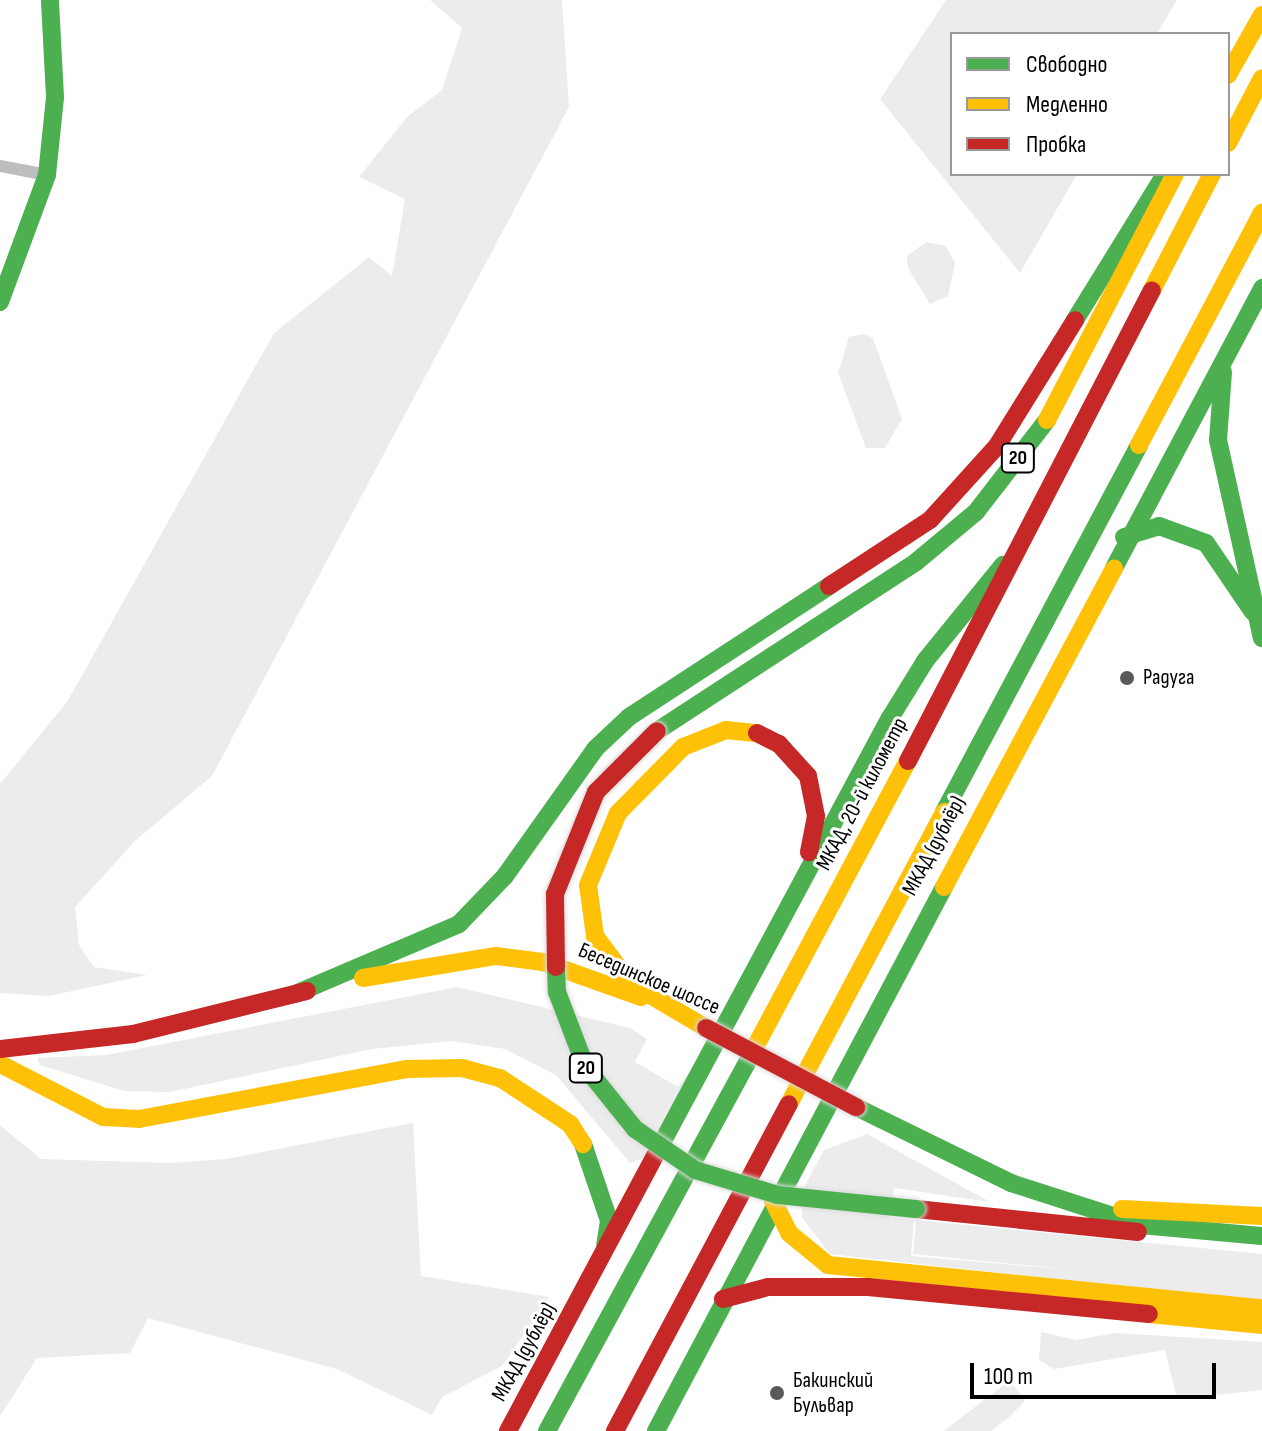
<!DOCTYPE html>
<meta charset="utf-8">
<style>
body{margin:0}
#map{position:relative;width:1262px;height:1431px;overflow:hidden;background:#fff;font-family:"Sofia Sans Condensed",sans-serif}
div>[style]{position:absolute}
[style*='--x']{left:calc(var(--x)*1px);top:calc(var(--y)*1px);width:calc(var(--w)*1px);rotate:calc(var(--a)*1deg)}
.green>*{inset:0;background:#ececec}
.street>*{height:12px;margin:-6px;padding:0 6px;transform-origin:6px;border-radius:6px;background:#bebebe}
.fast>*{height:18px;margin:-9px;padding:0 9px;transform-origin:9px;border-radius:9px;background:#4caf50}
.slow>*{height:18px;margin:-9px;padding:0 9px;transform-origin:9px;border-radius:9px;background:#ffc107}
.jam>*{height:18px;margin:-9px;padding:0 9px;transform-origin:9px;border-radius:9px;background:#c62828}
.bridges{filter:drop-shadow(0 0 2px #dbdbdb) drop-shadow(0 0 2px #dbdbdb)}
.fast-bridge>*{height:18px;margin:-9px;padding:0 9px;transform-origin:9px;border-radius:9px;background:#4caf50}
.jam-bridge>*{height:18px;margin:-9px;padding:0 9px;transform-origin:9px;border-radius:9px;background:#c62828}
.dots>*{width:22px;height:22px;translate:-50% -50%;box-sizing:border-box;border:4px solid #fff;border-radius:50%}
span{translate:-50% -50%;white-space:nowrap;text-align:center;line-height:1.15;-webkit-text-stroke:6px #fff;paint-order:stroke}
.shield-label span{padding:2px 6px;background:#fff;border:2px solid;border-radius:6px;-webkit-text-stroke-width:0}
.shield-label{font-size:20px;color:#000;font-weight:700}
.poi-label{font-size:22px;color:#000}
.left{translate:0 -50%;text-align:left}
.street-label{font-size:22px;color:#000}
.legend{position:absolute;left:950px;top:32px;width:280px;height:144px;box-sizing:border-box;background:#fff;border:2px solid #999;margin:0;padding:10px 14px;list-style:none;font-size:24px;color:#000}
.legend li{display:flex;align-items:center;gap:16px;height:40px}
.legend b{width:40px;border:2px solid #999}
.scale{position:absolute;left:970px;top:1363px;width:246px;height:36px;box-sizing:border-box;border:4px solid #000;border-top:0;padding-left:10px;font-size:24px;line-height:28px;white-space:nowrap;color:#000;-webkit-text-stroke:6px #fff;paint-order:stroke}
</style>
<div id="map">
<div class="green">
<i style="clip-path:polygon(430px 0,562px 0,569px 107px,212px 776px,136px 840px,75px 907px,79px 945px,94px 967px,147px 975px,49px 996px,0 993px,0 784px,67px 702px,274px 333px,369px 257px,392px 276px,405px 199px,359px 177px,407px 117px,442px 90px,462px 28px)"></i>
<i style="clip-path:polygon(946px 0,1177px 0,1157px 34px,952px 34px,952px 174px,1077px 174px,1020px 273px,880px 99px)"></i>
<i style="clip-path:polygon(926px 242px,946px 246px,955px 263px,948px 296px,930px 304px,908px 268px,907px 256px)"></i>
<i style="clip-path:polygon(864px 334px,873px 338px,902px 419px,885px 448px,866px 448px,838px 373px,849px 337px)"></i>
<i style="clip-path:polygon(457px 987px,630px 1028px,647px 1039px,635px 1062px,678px 1087px,692px 1068px,644px 1158px,630px 1163px,556px 1075px,505px 1049px,451px 1041px,372px 1049px,170px 1092px,124px 1091px,40px 1065px,37px 1058px,106px 1055px)"></i>
<i style="clip-path:polygon(413px 1123px,421px 1276px,549px 1297px,502px 1366px,442px 1397px,432px 1415px,337px 1369px,148px 1318px,130px 1353px,37px 1358px,0 1416px,0 1125px,41px 1159px,172px 1163px,226px 1159px)"></i>
<i style="clip-path:polygon(867px 1134px,990px 1202px,894px 1188px,890px 1218px,914px 1220px,911px 1256px,1072px 1270px,913px 1254px,916px 1220px,1262px 1254px,1262px 1302px,830px 1254px,802px 1217px,802px 1191px,824px 1150px)"></i>
<i style="clip-path:polygon(1041px 1332px,1076px 1340px,1115px 1333px,1262px 1342px,1262px 1390px,1177px 1399px,1165px 1350px,1054px 1369px,1039px 1360px)"></i>
<i style="clip-path:polygon(1010px 1380px,1025px 1401px,1009px 1417px,991px 1431px,944px 1431px)"></i>
</div>
<div class="street">
<i style="--x:0;--y:166;--w:48;--a:10.8"></i>
</div>
<div class="fast">
<i style="--x:0;--y:302;--w:135;--a:-69.7"></i>
<i style="--x:47;--y:175;--w:78;--a:-84.1"></i>
<i style="--x:55;--y:97;--w:97;--a:-93"></i>
<i style="--x:1075;--y:320;--w:172;--a:-58.3"></i>
<i style="--x:1223;--y:372;--w:68;--a:94.2"></i>
<i style="--x:1218;--y:440;--w:203;--a:77.5"></i>
<i style="--x:1124;--y:537;--w:37;--a:-17"></i>
<i style="--x:1159;--y:526;--w:50;--a:19.9"></i>
<i style="--x:1206;--y:543;--w:83;--a:55.7"></i>
<i style="--x:1114;--y:568;--w:317;--a:-62.1"></i>
<i style="--x:657;--y:731;--w:309;--a:-33.1"></i>
<i style="--x:916;--y:562;--w:78;--a:-39.8"></i>
<i style="--x:976;--y:512;--w:116;--a:-52.3"></i>
<i style="--x:944;--y:812;--w:416;--a:-62"></i>
<i style="--x:295;--y:994;--w:178;--a:-23.1"></i>
<i style="--x:459;--y:924;--w:66;--a:-46.2"></i>
<i style="--x:505;--y:876;--w:157;--a:-54.6"></i>
<i style="--x:596;--y:748;--w:45;--a:-43.2"></i>
<i style="--x:629;--y:717;--w:239;--a:-33.2"></i>
<i style="--x:856;--y:1107;--w:173;--a:26.1"></i>
<i style="--x:1011;--y:1183;--w:137;--a:17.9"></i>
<i style="--x:1141;--y:1225;--w:121;--a:5.2"></i>
<i style="--x:583;--y:1144;--w:81;--a:71.3"></i>
<i style="--x:609;--y:1221;--w:24;--a:99"></i>
<i style="--x:657;--y:1152;--w:493;--a:-61.8"></i>
<i style="--x:890;--y:718;--w:67;--a:-58.4"></i>
<i style="--x:925;--y:661;--w:124;--a:-50.9"></i>
<i style="--x:547;--y:1431;--w:434;--a:-61.5"></i>
<i style="--x:656;--y:1431;--w:616;--a:-62.1"></i>
</div>
<div class="slow">
<i style="--x:1228;--y:75;--w:69;--a:-60.5"></i>
<i style="--x:1228;--y:143;--w:73;--a:-62.4"></i>
<i style="--x:1152;--y:290;--w:131;--a:-62.7"></i>
<i style="--x:1047;--y:420;--w:277;--a:-62.5"></i>
<i style="--x:1139;--y:445;--w:263;--a:-62.1"></i>
<i style="--x:944;--y:887;--w:361;--a:-61.9"></i>
<i style="--x:363;--y:978;--w:135;--a:-9.4"></i>
<i style="--x:496;--y:956;--w:47;--a:7.3"></i>
<i style="--x:543;--y:962;--w:104;--a:19.7"></i>
<i style="--x:706;--y:1028;--w:88;--a:-149.4"></i>
<i style="--x:630;--y:983;--w:59;--a:-126.7"></i>
<i style="--x:595;--y:936;--w:51;--a:-97.8"></i>
<i style="--x:588;--y:885;--w:78;--a:-67.4"></i>
<i style="--x:618;--y:813;--w:93;--a:-45.4"></i>
<i style="--x:683;--y:747;--w:46;--a:-21.6"></i>
<i style="--x:726;--y:730;--w:31;--a:6"></i>
<i style="--x:754;--y:1049;--w:327;--a:-61.9"></i>
<i style="--x:0;--y:1064;--w:116;--a:27.2"></i>
<i style="--x:103;--y:1117;--w:36;--a:3"></i>
<i style="--x:139;--y:1119;--w:273;--a:-10.6"></i>
<i style="--x:407;--y:1069;--w:55;--a:-1"></i>
<i style="--x:462;--y:1068;--w:39;--a:15"></i>
<i style="--x:500;--y:1078;--w:84;--a:33.3"></i>
<i style="--x:570;--y:1124;--w:24;--a:57"></i>
<i style="--x:789;--y:1104;--w:331;--a:-62"></i>
<i style="--x:773;--y:1201;--w:36;--a:63"></i>
<i style="--x:789;--y:1233;--w:50;--a:39.4"></i>
<i style="--x:828;--y:1265;--w:436;--a:5.7"></i>
<i style="--x:1122;--y:1209;--w:140;--a:2.9"></i>
<i style="--x:1149;--y:1314;--w:114;--a:5.6"></i>
</div>
<div class="jam">
<i style="--x:829;--y:586;--w:121;--a:-33.2"></i>
<i style="--x:930;--y:520;--w:100;--a:-47.8"></i>
<i style="--x:997;--y:446;--w:148;--a:-58.2"></i>
<i style="--x:757;--y:733;--w:25;--a:27"></i>
<i style="--x:779;--y:744;--w:43;--a:47.8"></i>
<i style="--x:808;--y:776;--w:41;--a:78.7"></i>
<i style="--x:816;--y:816;--w:37;--a:101"></i>
<i style="--x:908;--y:761;--w:530;--a:-62.61"></i>
<i style="--x:0;--y:1049;--w:134;--a:-6.4"></i>
<i style="--x:133;--y:1034;--w:179;--a:-13.9"></i>
<i style="--x:916;--y:1209;--w:223;--a:5.9"></i>
<i style="--x:723;--y:1299;--w:47;--a:-14.9"></i>
<i style="--x:768;--y:1287;--w:100;--a:0"></i>
<i style="--x:868;--y:1287;--w:282;--a:5.5"></i>
<i style="--x:508;--y:1431;--w:316;--a:-61.9"></i>
<i style="--x:615;--y:1431;--w:370;--a:-62"></i>
</div>
<div class="bridges">
<div class="fast-bridge">
<i style="--x:556;--y:967;--w:25;--a:88"></i>
<i style="--x:557;--y:992;--w:81;--a:69.1"></i>
<i style="--x:586;--y:1068;--w:78;--a:51.2"></i>
<i style="--x:635;--y:1129;--w:73;--a:34.3"></i>
<i style="--x:695;--y:1170;--w:87;--a:16.8"></i>
<i style="--x:778;--y:1195;--w:139;--a:5.8"></i>
</div>
<div class="jam-bridge">
<i style="--x:556;--y:967;--w:73;--a:-90.8"></i>
<i style="--x:555;--y:894;--w:110;--a:-68.1"></i>
<i style="--x:596;--y:792;--w:86;--a:-45"></i>
<i style="--x:706;--y:1028;--w:170;--a:27.8"></i>
</div>
</div>
<div class="dots">
<i style="left:1127px;top:678px;background:#595959"></i>
<i style="left:777px;top:1393px;background:#595959"></i>
</div>
<div class="shield-label">
<span style="left:1018px;top:458px">20</span>
<span style="left:586px;top:1068px">20</span>
</div>
<div class="poi-label">
<span class="left" style="left:1143px;top:678px">Радуга</span>
<span class="left" style="left:793px;top:1393px">Бакинский<br>Бульвар</span>
</div>
<div class="street-label">
<span style="left:862px;top:794px;rotate:-62deg">МКАД, 20-й километр</span>
<span style="left:934px;top:846px;rotate:-62deg">МКАД (дублёр)</span>
<span style="left:649px;top:979px;rotate:23deg">Бесединское шоссе</span>
<span style="left:524px;top:1352px;rotate:-61deg">МКАД (дублёр)</span>
</div>
<ul class="legend">
<li><b style="height:10px;background:#4caf50"></b>Свободно</li>
<li><b style="height:10px;background:#ffc107"></b>Медленно</li>
<li><b style="height:10px;background:#c62828"></b>Пробка</li>
</ul>
<div class="scale">100 m</div>
</div>
